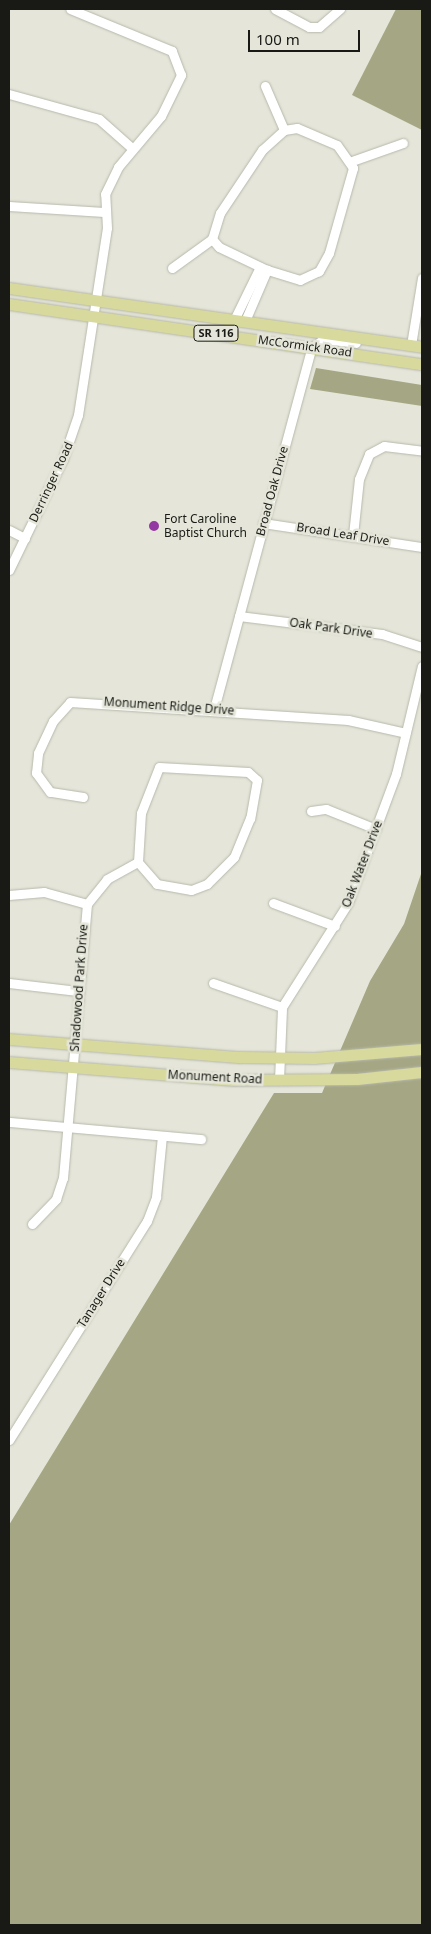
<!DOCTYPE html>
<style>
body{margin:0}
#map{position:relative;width:431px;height:1934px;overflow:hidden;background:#e5e6d9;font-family:"Noto Sans",sans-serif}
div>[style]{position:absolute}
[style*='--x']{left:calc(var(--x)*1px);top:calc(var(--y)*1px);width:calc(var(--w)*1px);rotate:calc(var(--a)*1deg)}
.forest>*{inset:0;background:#a5a784}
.roads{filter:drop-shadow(0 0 1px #b7b8ac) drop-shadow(0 0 1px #b7b8ac)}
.minor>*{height:9px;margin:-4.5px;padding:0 4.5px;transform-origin:4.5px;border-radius:4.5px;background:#fff}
.major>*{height:11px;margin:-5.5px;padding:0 5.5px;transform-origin:5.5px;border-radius:5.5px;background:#d8d99c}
.dots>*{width:14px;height:14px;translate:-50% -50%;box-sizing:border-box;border:2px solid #e5e6d9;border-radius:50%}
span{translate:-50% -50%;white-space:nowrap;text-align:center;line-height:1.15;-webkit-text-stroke:5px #e5e6d9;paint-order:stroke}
.shield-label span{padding:1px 4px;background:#e5e6d9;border:1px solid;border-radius:4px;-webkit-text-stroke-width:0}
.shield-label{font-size:11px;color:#191a15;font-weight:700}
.street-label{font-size:12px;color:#191a15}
.poi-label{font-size:12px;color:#191a15}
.left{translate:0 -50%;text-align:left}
.frame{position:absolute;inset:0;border:10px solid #191a15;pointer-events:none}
.scale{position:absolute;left:248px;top:30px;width:112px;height:22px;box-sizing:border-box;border:2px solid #191a15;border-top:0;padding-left:6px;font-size:15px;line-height:18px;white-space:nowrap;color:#191a15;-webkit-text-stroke:4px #e5e6d9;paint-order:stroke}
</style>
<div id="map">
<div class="forest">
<i style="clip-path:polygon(396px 9px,422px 9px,422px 130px,352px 95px)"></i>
<i style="clip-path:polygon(316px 368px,422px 385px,422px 406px,310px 389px)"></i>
<i style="clip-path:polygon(422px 871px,422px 1925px,9px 1925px,9px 1525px,274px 1093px,322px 1093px,370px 981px,404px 924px)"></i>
</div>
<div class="roads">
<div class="minor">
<i style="--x:275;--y:9;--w:38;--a:28"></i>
<i style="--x:309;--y:27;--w:10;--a:0"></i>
<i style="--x:319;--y:27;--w:28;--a:-41"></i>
<i style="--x:265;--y:86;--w:48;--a:66.6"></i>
<i style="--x:9;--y:94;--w:93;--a:15.5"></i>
<i style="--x:99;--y:119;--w:45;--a:41.4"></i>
<i style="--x:297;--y:128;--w:43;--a:23"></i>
<i style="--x:337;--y:145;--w:28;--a:55"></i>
<i style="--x:353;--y:168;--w:88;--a:105.8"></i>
<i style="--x:329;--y:253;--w:21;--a:119"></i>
<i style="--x:319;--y:271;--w:21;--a:155"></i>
<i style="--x:300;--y:280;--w:34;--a:-163"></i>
<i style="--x:267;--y:270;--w:53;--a:-154.4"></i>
<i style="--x:219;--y:247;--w:11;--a:-131"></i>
<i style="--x:212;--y:239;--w:27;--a:-73"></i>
<i style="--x:220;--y:213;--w:76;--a:-56.3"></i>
<i style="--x:262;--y:150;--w:30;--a:-42"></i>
<i style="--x:284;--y:130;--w:13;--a:-9"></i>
<i style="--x:352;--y:161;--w:54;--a:-19.4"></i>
<i style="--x:9;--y:206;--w:95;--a:3.6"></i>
<i style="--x:172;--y:268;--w:49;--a:-35.9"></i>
<i style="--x:234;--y:320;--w:59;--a:-63.9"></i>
<i style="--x:245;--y:321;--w:56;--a:-66.7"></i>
<i style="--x:411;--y:345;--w:68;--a:-80.7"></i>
<i style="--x:263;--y:523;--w:161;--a:8.6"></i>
<i style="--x:9;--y:530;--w:18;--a:27"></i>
<i style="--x:353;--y:535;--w:56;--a:-83.9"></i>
<i style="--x:359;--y:479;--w:27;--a:-68"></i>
<i style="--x:369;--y:454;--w:17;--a:-28"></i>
<i style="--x:384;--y:446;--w:38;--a:7"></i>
<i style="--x:9;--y:570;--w:123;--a:-64.1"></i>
<i style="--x:63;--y:459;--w:46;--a:-71.2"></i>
<i style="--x:78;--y:415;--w:189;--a:-81.2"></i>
<i style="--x:107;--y:228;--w:34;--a:-93"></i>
<i style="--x:105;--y:194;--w:30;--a:-64"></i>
<i style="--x:118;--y:167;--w:67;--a:-49.9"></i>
<i style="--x:161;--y:116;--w:46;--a:-64"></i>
<i style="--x:181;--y:75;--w:26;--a:-111"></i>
<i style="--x:172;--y:51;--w:110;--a:-157.6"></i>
<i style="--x:239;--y:616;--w:144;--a:7.2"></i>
<i style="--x:382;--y:634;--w:42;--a:18"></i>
<i style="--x:214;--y:709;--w:375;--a:-74.9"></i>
<i style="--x:312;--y:347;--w:14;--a:-34"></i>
<i style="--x:324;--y:339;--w:32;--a:7"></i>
<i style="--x:159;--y:767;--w:89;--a:3.2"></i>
<i style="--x:248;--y:772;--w:12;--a:42"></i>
<i style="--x:257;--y:780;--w:39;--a:100"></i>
<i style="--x:250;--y:818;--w:42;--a:112.3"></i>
<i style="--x:234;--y:857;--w:38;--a:135"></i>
<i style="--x:207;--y:884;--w:17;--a:159"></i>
<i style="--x:191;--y:890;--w:35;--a:-170"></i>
<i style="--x:157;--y:884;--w:29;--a:-131"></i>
<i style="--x:138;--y:862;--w:49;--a:-86.5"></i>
<i style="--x:141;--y:813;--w:49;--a:-68.6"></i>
<i style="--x:83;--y:797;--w:33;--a:-171"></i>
<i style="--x:50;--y:792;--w:24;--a:-126"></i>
<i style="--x:36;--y:773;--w:20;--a:-84"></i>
<i style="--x:38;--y:753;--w:35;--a:-65"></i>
<i style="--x:53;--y:721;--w:25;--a:-48"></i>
<i style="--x:70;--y:702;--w:279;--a:3.7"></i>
<i style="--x:348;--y:720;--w:59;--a:12.6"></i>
<i style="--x:311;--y:811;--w:15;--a:-8"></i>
<i style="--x:326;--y:809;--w:54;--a:21.8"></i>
<i style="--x:9;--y:895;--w:35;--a:-5"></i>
<i style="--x:44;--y:892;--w:45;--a:15.6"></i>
<i style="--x:273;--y:903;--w:66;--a:20.4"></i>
<i style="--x:9;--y:983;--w:69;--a:6.6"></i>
<i style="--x:213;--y:983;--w:73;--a:19.2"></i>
<i style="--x:279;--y:1080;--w:73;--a:-87.6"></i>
<i style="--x:282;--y:1007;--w:123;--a:-57.6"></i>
<i style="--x:348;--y:903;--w:138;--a:-69.6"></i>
<i style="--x:396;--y:774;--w:111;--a:-76.5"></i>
<i style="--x:9;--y:1122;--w:193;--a:5.1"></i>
<i style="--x:32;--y:1224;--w:35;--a:-46"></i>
<i style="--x:56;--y:1199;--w:22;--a:-72"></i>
<i style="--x:63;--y:1178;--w:275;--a:-85"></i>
<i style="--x:87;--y:904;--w:32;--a:-51"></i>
<i style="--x:107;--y:879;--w:35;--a:-29"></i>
<i style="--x:9;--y:1440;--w:259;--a:-57.8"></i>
<i style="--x:147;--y:1221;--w:26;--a:-69"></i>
<i style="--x:156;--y:1197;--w:61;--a:-84.4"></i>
</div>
<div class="major">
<i style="--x:9;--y:288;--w:417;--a:8.1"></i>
<i style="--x:9;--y:304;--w:417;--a:8.3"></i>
<i style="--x:9;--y:1039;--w:232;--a:4.5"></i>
<i style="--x:240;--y:1057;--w:74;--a:0.8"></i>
<i style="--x:314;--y:1058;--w:108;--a:-4.8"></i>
<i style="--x:9;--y:1062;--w:225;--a:4.6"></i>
<i style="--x:233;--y:1080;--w:124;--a:-0.5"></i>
<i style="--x:357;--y:1079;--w:65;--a:-6.1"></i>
</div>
</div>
<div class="dots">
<i style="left:154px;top:526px;background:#9337a2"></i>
</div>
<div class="shield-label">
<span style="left:216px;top:333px">SR 116</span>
</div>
<div class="street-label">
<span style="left:305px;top:346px;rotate:8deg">McCormick Road</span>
<span style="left:51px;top:482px;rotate:-65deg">Derringer Road</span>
<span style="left:272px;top:491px;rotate:-75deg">Broad Oak Drive</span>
<span style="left:343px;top:534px;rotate:9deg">Broad Leaf Drive</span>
<span style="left:331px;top:628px;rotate:8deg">Oak Park Drive</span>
<span style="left:169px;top:706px;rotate:4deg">Monument Ridge Drive</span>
<span style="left:362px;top:864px;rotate:-69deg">Oak Water Drive</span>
<span style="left:79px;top:988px;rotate:-86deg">Shadowood Park Drive</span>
<span style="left:215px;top:1077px;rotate:3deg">Monument Road</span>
<span style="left:101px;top:1293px;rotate:-58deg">Tanager Drive</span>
</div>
<div class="poi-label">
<span class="left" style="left:164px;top:526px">Fort Caroline<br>Baptist Church</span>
</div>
<div class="frame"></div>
<div class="scale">100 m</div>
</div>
